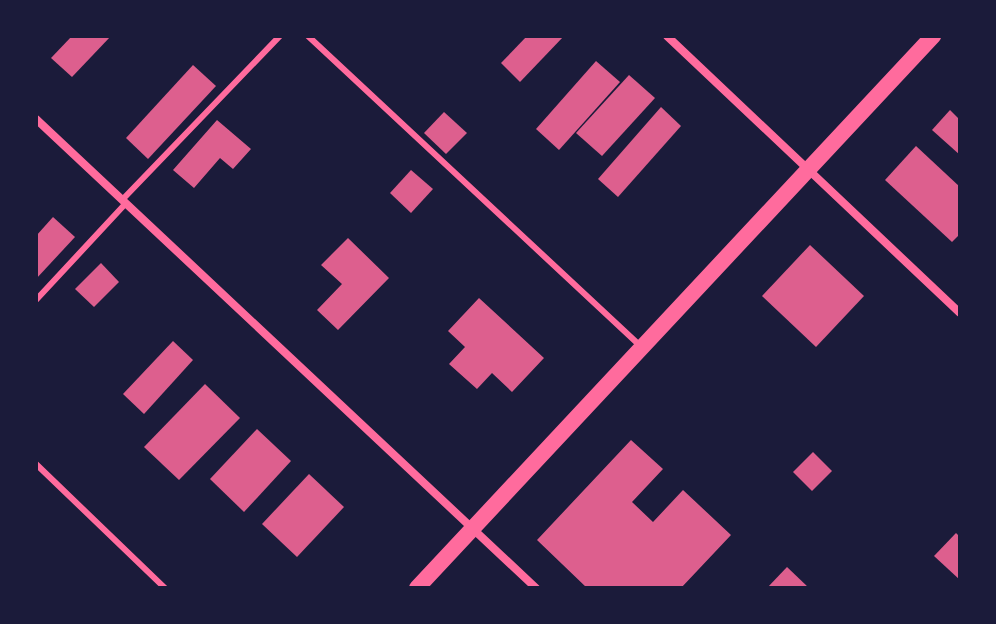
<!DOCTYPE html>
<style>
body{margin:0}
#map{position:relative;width:996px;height:624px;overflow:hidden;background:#1b1b3a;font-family:"Asap Condensed",sans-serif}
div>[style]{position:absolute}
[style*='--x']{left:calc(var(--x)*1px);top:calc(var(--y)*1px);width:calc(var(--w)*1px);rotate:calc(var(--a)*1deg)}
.building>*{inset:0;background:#dd5f8e}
.service>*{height:6px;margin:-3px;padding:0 3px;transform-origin:3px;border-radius:3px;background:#ff6b9d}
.minor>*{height:8px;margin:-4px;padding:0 4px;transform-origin:4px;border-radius:4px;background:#ff6b9d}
.secondary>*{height:16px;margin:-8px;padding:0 8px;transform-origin:8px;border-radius:8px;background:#ff6b9d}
span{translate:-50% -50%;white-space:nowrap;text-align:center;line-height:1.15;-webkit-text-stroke:8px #1b1b3a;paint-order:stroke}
.frame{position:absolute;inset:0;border:38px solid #1b1b3a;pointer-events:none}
</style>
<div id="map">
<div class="building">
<i style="clip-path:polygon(72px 36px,111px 36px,72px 77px,51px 58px)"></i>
<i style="clip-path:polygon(527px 36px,564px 36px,520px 82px,501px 63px)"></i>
<i style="clip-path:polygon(596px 61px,620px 82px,559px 150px,536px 129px)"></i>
<i style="clip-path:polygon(193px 65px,216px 86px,148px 159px,126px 138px)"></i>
<i style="clip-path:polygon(629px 75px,655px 98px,602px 156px,576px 133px)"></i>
<i style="clip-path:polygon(661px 107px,681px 126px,618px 197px,598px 179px)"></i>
<i style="clip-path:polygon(950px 110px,960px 120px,960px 155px,932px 130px)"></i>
<i style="clip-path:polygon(444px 112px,467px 133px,446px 154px,424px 133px)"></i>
<i style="clip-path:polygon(217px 120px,251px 149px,233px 169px,220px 158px,194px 188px,173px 170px)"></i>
<i style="clip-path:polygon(916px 146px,960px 187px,960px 234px,952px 242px,885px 180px)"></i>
<i style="clip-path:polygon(411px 170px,433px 189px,411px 213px,390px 193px)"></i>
<i style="clip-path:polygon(53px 217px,75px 237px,36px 279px,36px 236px)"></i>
<i style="clip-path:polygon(348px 238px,389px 278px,338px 330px,317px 310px,342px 284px,321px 265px)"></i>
<i style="clip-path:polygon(810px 245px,864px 296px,816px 347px,762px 296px)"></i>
<i style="clip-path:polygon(101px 263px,119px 282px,94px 307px,75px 289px)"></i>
<i style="clip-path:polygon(479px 298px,544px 358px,512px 392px,492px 373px,477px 389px,449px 364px,465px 347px,448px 331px)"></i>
<i style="clip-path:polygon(173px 341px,193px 360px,144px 414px,123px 394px)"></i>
<i style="clip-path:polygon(205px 384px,240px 418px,179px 480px,144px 447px)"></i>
<i style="clip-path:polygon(257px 429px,291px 461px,244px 512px,210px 479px)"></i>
<i style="clip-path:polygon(631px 440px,663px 469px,632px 502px,653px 522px,683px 490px,731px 535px,681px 588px,587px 588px,537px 540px)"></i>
<i style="clip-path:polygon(813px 452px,832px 471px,812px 491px,793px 472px)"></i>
<i style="clip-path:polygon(309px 474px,344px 507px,297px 557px,262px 524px)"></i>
<i style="clip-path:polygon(956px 533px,960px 537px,960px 580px,934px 556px)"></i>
<i style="clip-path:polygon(787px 567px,809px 588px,767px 588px)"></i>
</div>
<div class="service">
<i style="--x:308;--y:36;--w:456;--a:43"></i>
<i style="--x:123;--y:199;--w:226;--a:-46.1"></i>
<i style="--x:36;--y:300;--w:132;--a:-47.1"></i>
<i style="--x:36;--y:464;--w:179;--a:43.9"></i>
</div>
<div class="minor">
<i style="--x:667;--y:36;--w:403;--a:43.4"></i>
<i style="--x:36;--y:119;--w:686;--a:43.17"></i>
</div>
<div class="secondary">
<i style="--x:417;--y:588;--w:756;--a:-46.93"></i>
</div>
<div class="frame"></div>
</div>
